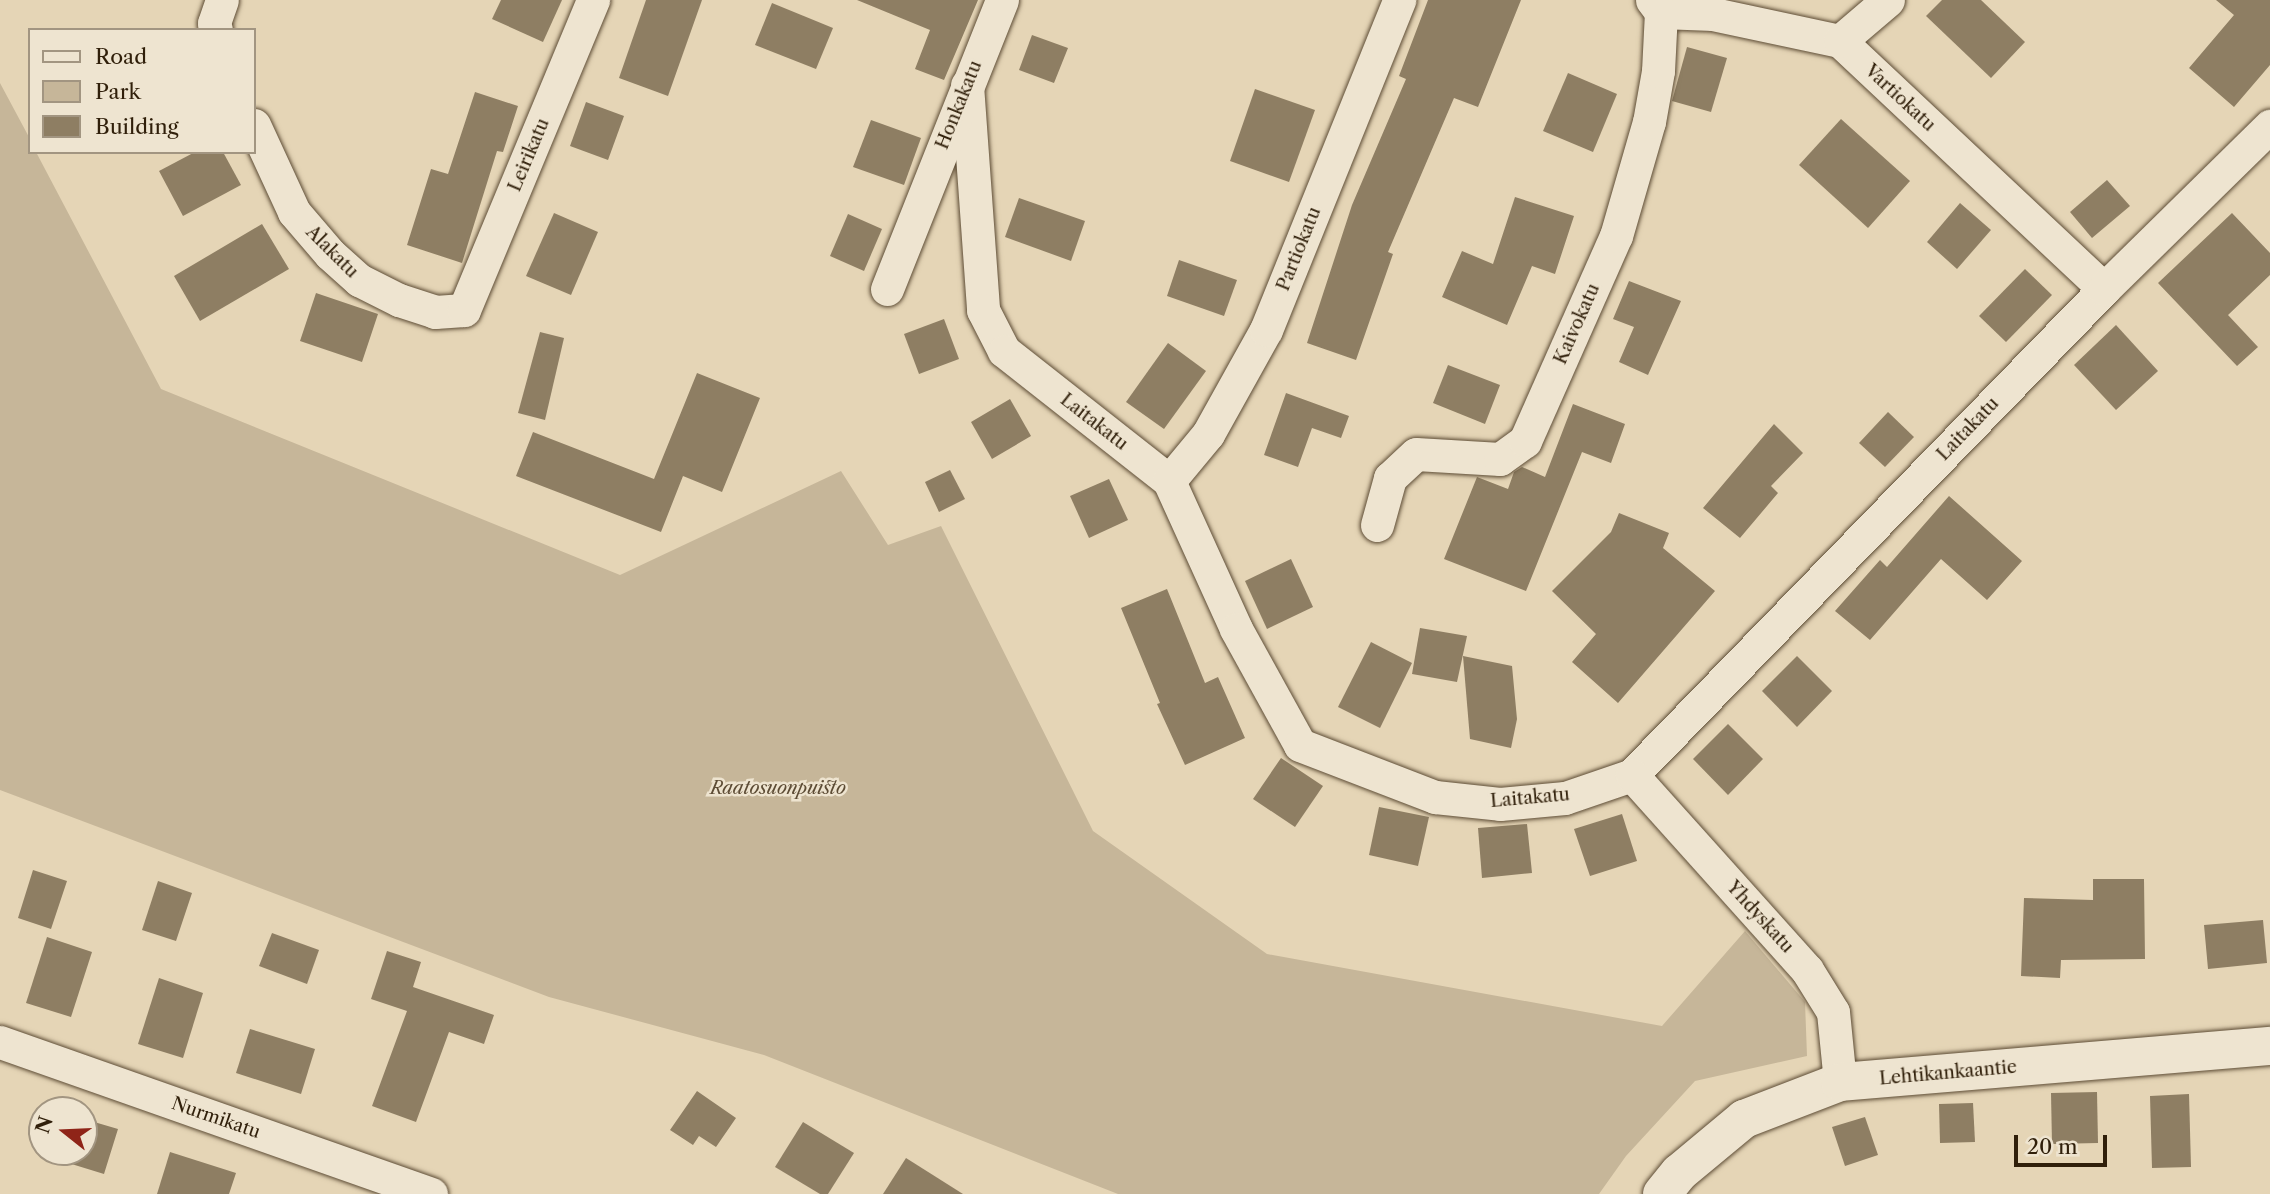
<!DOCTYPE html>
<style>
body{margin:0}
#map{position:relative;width:2270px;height:1194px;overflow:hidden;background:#e5d5b6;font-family:"Libre Caslon Text",serif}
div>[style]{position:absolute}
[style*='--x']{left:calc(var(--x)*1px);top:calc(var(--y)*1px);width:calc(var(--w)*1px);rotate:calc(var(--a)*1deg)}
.green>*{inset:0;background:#c6b699}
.building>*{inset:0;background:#8e7e63}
.roads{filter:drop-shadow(0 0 2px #5d4c35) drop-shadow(0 0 2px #5d4c35)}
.street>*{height:33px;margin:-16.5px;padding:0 16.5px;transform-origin:16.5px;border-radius:16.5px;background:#eee4d0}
.secondary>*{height:38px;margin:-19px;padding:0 19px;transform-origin:19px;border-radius:19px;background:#eee4d0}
span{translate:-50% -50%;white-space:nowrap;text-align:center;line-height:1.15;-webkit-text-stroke:5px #eee4d0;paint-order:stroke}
.street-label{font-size:18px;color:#301f0a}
.park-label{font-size:18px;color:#5d4c35;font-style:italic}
.legend{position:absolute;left:28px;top:28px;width:228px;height:126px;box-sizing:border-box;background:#eee4d0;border:2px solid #a29581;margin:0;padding:9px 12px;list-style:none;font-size:21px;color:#301f0a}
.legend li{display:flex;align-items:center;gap:14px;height:35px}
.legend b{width:35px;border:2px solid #a29581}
.north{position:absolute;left:28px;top:1096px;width:70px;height:70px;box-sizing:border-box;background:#eee4d0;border:2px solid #a29581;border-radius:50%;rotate:288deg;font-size:19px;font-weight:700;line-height:28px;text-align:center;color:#301f0a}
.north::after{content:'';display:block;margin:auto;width:24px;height:32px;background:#8f2418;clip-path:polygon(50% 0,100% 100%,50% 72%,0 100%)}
.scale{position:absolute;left:2014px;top:1135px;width:93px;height:32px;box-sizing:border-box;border:4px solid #301f0a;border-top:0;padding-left:9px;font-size:21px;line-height:24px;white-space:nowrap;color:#301f0a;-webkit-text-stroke:5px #eee4d0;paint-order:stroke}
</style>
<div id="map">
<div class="green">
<i style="clip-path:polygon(0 83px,30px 139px,30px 152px,36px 152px,161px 389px,620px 575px,841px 471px,888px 545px,941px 526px,1093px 831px,1267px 954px,1662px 1026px,1745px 931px,1805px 1002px,1807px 1056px,1695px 1081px,1626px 1156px,1599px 1194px,1118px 1194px,764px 1055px,549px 997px,0 790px)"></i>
</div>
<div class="building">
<i style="clip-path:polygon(501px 0,562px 0,543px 42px,492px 19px)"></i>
<i style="clip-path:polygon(646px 0,702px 0,668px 96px,619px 78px)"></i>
<i style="clip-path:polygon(857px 0,978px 0,944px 80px,915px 69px,930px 30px)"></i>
<i style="clip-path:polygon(1428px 0,1521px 0,1478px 107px,1454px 98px,1388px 252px,1393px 254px,1356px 360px,1307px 343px,1352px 205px,1406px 79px,1399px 76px)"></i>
<i style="clip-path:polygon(1942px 0,1981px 0,2025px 42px,1991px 78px,1926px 16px)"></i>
<i style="clip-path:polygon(2216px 0,2270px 0,2270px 65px,2234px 107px,2189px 68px,2234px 15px)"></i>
<i style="clip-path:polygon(772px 3px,833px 28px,816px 69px,755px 45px)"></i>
<i style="clip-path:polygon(1032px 35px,1068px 48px,1054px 83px,1019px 70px)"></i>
<i style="clip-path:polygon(1687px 47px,1727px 58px,1711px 112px,1672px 101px)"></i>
<i style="clip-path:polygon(1568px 73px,1617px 94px,1593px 152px,1543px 131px)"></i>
<i style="clip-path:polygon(1255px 89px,1315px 110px,1289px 182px,1230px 161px)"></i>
<i style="clip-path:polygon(475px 92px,518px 106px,503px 152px,497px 151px,462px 263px,407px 245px,431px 169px,448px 174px)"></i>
<i style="clip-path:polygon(586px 102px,624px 116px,608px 160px,570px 146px)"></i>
<i style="clip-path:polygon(1841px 119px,1910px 181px,1868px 228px,1799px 165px)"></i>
<i style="clip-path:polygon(871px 120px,921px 138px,904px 185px,853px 167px)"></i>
<i style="clip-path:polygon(195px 152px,223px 152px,241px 185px,183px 216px,159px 171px)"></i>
<i style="clip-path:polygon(2107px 180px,2130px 206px,2092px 238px,2070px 212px)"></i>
<i style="clip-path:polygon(1515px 197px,1574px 216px,1555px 274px,1532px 266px,1507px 325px,1442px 297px,1462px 251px,1493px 264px)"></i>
<i style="clip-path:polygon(1019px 198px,1085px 221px,1071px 261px,1005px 237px)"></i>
<i style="clip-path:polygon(1960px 203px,1991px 230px,1957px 269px,1927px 242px)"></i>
<i style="clip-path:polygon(554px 213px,598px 232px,571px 295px,526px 276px)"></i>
<i style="clip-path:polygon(2232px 213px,2270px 253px,2270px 275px,2228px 315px,2258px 347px,2237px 366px,2158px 283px)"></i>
<i style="clip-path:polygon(848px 214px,882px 229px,864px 271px,830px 256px)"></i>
<i style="clip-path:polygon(262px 224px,289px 269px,200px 321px,174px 276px)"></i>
<i style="clip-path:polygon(1179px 260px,1237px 280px,1224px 316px,1167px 296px)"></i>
<i style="clip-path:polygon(2025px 269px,2052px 295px,2006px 342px,1979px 316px)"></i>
<i style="clip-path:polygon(1629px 281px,1681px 301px,1648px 375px,1619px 362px,1634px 327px,1613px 319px)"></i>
<i style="clip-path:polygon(316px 293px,378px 314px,362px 362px,300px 341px)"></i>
<i style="clip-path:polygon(944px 319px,959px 359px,919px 374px,904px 334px)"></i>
<i style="clip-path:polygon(2116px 325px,2158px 371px,2116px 410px,2074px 365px)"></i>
<i style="clip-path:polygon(540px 332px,564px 338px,545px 420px,518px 413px)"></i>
<i style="clip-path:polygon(1168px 343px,1206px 371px,1164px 429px,1126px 402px)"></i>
<i style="clip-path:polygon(1448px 365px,1500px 385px,1485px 424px,1433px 403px)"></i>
<i style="clip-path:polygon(697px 373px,760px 398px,722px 492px,683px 476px,661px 532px,516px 476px,533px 432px,654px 479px)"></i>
<i style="clip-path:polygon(1286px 393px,1349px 416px,1341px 438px,1312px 428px,1298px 467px,1264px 455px)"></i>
<i style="clip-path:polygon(1010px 399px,1031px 436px,992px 459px,971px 422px)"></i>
<i style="clip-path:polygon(1573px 404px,1625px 424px,1611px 463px,1582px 452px,1526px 591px,1444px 559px,1477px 477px,1508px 489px,1514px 472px,1522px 467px,1545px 477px)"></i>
<i style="clip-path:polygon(1888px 412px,1914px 437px,1885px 467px,1859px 443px)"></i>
<i style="clip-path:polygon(1774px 424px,1803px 453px,1771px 486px,1778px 493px,1740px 538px,1703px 508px)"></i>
<i style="clip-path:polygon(950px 470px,965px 499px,939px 512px,925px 482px)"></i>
<i style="clip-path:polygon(1109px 479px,1128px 520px,1089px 538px,1070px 496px)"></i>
<i style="clip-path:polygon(1949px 496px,2022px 561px,1987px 600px,1941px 559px,1870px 640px,1835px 611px,1880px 560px,1887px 567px)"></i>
<i style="clip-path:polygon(1619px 513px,1669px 533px,1663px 548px,1715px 591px,1618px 703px,1572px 662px,1596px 634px,1552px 591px,1611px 532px)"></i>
<i style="clip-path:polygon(1291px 559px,1313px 607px,1267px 629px,1245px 581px)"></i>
<i style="clip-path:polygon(1167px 589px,1205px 683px,1218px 677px,1245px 738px,1185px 765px,1157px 704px,1160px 703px,1121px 608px)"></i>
<i style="clip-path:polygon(1420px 628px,1467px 636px,1457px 682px,1412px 674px)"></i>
<i style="clip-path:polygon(1371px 642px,1412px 663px,1380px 728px,1338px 707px)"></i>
<i style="clip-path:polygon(1463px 656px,1512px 666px,1517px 719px,1511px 748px,1470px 739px)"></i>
<i style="clip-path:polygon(1797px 656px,1832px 691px,1797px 727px,1762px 691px)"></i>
<i style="clip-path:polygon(1728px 724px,1763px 759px,1728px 795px,1693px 759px)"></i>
<i style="clip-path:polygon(1281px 758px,1323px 786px,1295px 827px,1253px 799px)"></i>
<i style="clip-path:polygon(1379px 807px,1429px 817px,1418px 866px,1369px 855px)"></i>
<i style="clip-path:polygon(1622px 814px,1637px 861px,1590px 876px,1574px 829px)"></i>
<i style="clip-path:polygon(1527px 824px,1532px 873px,1482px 878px,1478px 828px)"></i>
<i style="clip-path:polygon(33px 870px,67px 881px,51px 929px,18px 918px)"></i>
<i style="clip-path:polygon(2093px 879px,2144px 879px,2145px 959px,2061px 960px,2060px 978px,2021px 976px,2024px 898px,2093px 900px)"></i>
<i style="clip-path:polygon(158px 881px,192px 893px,176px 941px,142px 930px)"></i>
<i style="clip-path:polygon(2263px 920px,2267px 963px,2208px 969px,2204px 925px)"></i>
<i style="clip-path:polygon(272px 933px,319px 950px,307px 984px,259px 966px)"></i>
<i style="clip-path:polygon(47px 937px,92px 952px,71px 1017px,26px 1003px)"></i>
<i style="clip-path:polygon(387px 951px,421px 962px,413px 987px,494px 1015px,484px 1044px,449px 1032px,416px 1122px,372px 1106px,407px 1011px,371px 999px)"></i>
<i style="clip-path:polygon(159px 978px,203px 993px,183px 1058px,138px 1044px)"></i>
<i style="clip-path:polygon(250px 1029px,315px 1049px,301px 1094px,236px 1073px)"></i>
<i style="clip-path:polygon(697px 1091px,736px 1118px,716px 1147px,699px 1136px,693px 1145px,670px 1130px)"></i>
<i style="clip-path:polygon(2097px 1092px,2098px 1143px,2052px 1144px,2051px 1093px)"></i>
<i style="clip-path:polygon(2189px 1094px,2191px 1167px,2152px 1168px,2150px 1096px)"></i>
<i style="clip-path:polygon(1973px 1103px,1975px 1142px,1940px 1143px,1939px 1104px)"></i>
<i style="clip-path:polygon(1865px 1117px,1878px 1155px,1845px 1166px,1832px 1127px)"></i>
<i style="clip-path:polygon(84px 1119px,118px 1129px,104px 1174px,39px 1154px,42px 1143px,42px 1152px,84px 1152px)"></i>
<i style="clip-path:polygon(803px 1122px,854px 1153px,828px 1194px,820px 1194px,775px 1167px)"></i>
<i style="clip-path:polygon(170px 1152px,236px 1173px,229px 1194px,157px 1194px)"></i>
<i style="clip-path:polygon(906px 1158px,963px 1194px,883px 1194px)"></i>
</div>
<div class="roads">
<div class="street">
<i style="--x:1652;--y:0;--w:15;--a:53"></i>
<i style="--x:1661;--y:12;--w:52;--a:2.2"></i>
<i style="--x:1713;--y:14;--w:130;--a:12"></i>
<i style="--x:1840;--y:41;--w:362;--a:43.2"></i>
<i style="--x:216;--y:30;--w:7;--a:-106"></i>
<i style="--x:214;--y:23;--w:24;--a:-71"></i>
<i style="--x:1840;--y:41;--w:63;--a:-40.5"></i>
<i style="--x:967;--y:85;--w:226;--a:85.9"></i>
<i style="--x:983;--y:310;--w:46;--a:62.9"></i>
<i style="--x:1004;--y:351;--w:210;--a:38.2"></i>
<i style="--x:1169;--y:481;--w:162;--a:65.6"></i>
<i style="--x:1236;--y:629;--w:132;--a:61.1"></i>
<i style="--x:1300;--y:745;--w:145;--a:21.1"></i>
<i style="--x:1435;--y:797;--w:65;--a:6.1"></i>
<i style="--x:1500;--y:804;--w:65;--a:-5.3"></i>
<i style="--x:1565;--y:798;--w:71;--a:-18.9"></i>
<i style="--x:1632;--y:775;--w:677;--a:-45.84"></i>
<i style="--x:2104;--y:289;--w:233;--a:-44.5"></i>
<i style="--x:254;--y:125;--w:96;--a:65.3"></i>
<i style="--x:294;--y:212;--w:55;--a:49.4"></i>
<i style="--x:330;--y:254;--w:39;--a:42"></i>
<i style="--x:359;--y:280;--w:45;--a:26.6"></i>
<i style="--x:399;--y:300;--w:38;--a:18"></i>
<i style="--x:435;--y:312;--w:29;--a:-4"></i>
<i style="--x:464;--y:310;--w:336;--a:-67.4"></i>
<i style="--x:887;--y:289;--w:311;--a:-68.3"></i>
<i style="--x:1169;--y:481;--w:61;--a:-50.3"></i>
<i style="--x:1208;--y:434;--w:119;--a:-60.9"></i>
<i style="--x:1266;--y:330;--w:356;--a:-68"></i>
<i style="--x:1377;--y:525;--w:49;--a:-74.5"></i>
<i style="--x:1390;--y:478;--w:35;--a:-43"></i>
<i style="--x:1416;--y:454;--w:84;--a:3.4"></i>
<i style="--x:1500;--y:459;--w:31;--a:-36"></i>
<i style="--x:1525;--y:441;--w:224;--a:-66.1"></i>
<i style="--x:1616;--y:236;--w:119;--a:-73.9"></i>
<i style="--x:1649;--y:122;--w:52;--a:-80"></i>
<i style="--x:1658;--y:71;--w:59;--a:-87.1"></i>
<i style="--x:1632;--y:775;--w:262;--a:48.1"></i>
<i style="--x:1807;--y:970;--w:49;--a:58.2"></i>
<i style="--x:1833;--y:1012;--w:70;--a:84.3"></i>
<i style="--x:0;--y:1042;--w:457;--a:19.4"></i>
</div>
<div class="secondary">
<i style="--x:1662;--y:1194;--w:27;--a:-51"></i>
<i style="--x:1679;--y:1173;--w:85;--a:-39.7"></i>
<i style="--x:1744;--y:1119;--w:103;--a:-21.1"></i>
<i style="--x:1840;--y:1082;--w:432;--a:-4.8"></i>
</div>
</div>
<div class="street-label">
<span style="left:1900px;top:98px;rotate:43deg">Vartiokatu</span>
<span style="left:959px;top:105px;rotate:-68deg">Honkakatu</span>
<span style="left:529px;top:155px;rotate:-67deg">Leirikatu</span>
<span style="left:1299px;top:249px;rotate:-68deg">Partiokatu</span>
<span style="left:332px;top:252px;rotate:45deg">Alakatu</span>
<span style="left:1577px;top:324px;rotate:-66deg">Kaivokatu</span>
<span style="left:1094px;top:422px;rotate:38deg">Laitakatu</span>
<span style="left:1968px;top:429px;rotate:-46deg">Laitakatu</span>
<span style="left:1530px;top:798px;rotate:-5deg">Laitakatu</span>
<span style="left:1760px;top:917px;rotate:48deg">Yhdyskatu</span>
<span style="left:1948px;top:1073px;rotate:-5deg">Lehtikankaantie</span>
<span style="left:216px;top:1118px;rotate:19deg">Nurmikatu</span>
</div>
<div class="park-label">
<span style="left:778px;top:788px">Raatosuonpuisto</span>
</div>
<ul class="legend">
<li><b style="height:9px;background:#eee4d0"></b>Road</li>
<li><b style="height:19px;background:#c6b699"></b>Park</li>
<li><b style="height:19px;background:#8e7e63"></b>Building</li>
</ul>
<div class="north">N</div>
<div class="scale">20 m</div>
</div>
